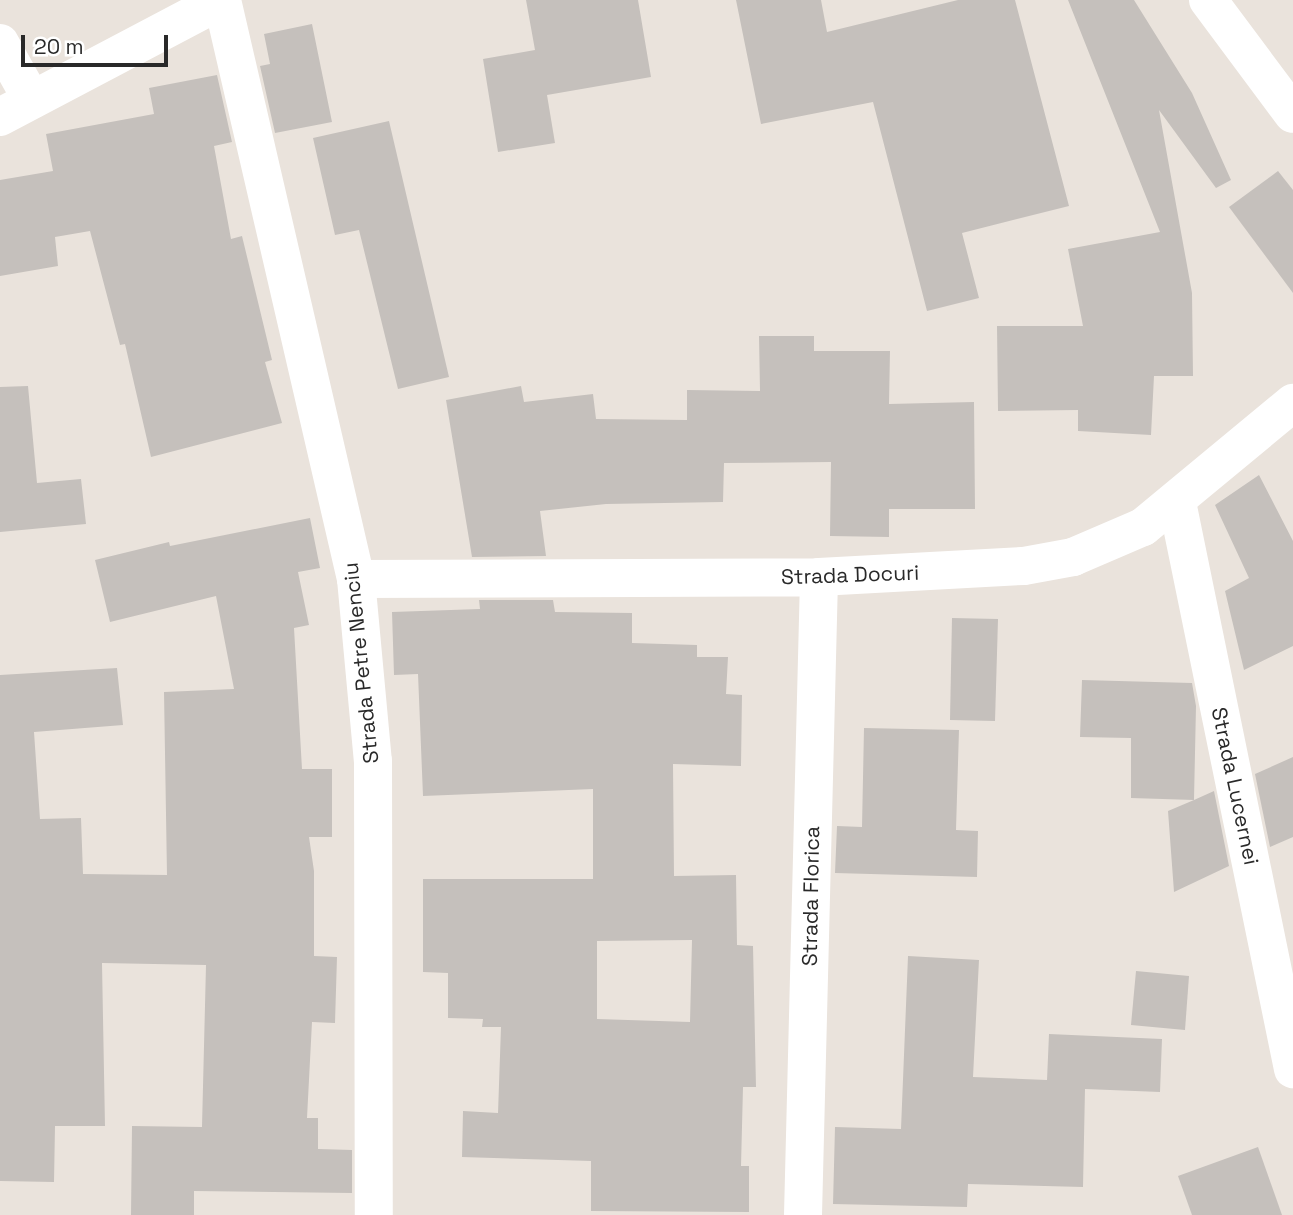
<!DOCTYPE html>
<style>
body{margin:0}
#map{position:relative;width:1293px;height:1215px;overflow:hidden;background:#eae3dc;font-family:"Space Grotesk",sans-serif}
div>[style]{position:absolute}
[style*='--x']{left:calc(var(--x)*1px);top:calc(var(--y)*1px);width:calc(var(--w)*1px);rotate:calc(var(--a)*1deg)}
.building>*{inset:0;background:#c5c0bc}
.minor>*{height:38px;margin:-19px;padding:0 19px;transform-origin:19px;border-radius:19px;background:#fff}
span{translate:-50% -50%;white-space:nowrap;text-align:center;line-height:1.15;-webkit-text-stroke:5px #fff;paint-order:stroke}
.street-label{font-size:21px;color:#292929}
.scale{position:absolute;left:21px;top:35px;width:147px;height:32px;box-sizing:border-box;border:4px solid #292929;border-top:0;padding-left:9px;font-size:21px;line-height:24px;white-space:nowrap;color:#292929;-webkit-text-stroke:5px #fff;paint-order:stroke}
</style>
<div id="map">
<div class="building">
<i style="clip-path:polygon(526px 0,638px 0,651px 77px,547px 95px,555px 143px,498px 152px,483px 59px,535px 50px)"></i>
<i style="clip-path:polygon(736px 0,821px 0,827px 32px,958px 0,1015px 0,1069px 206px,962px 233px,979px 298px,927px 311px,873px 102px,761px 124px)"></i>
<i style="clip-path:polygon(1068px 0,1134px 0,1192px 93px,1231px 180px,1216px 188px,1159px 110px,1192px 293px,1193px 376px,1154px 376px,1151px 435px,1078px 431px,1078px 410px,998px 411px,997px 326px,1083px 326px,1068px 249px,1160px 232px)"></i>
<i style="clip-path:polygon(312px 24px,332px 122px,275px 133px,260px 66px,270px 64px,264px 34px)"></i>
<i style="clip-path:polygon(217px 75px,232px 142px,214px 146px,231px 239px,242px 236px,272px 360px,265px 362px,282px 423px,151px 457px,125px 344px,120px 345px,90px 231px,55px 237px,58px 266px,0 276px,0 180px,53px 171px,46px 134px,154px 114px,149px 88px)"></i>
<i style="clip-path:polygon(389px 121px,449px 377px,398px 389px,359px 230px,335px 235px,313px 138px)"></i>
<i style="clip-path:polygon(1278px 171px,1293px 190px,1293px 293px,1229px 207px)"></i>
<i style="clip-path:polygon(759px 336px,814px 336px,814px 351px,890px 351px,889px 404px,974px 402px,975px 509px,889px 509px,889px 537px,830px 536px,831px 462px,724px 463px,723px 502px,606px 504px,540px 511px,546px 556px,472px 557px,446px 400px,521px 386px,524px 402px,593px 394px,596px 419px,687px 420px,687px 390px,760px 391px)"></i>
<i style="clip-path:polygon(28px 386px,37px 483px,81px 479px,86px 524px,0 532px,0 387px)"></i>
<i style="clip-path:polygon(1259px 475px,1293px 541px,1293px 646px,1244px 670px,1225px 591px,1249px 578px,1215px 505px)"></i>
<i style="clip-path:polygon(310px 518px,320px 568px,298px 572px,309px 625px,294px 628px,302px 769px,332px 769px,332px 837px,309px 837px,314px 871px,314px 956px,337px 957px,335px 1023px,312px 1022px,307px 1118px,318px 1118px,318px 1149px,352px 1150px,352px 1193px,194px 1191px,194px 1215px,131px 1215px,132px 1126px,202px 1127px,206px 965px,102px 963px,105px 1126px,55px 1126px,54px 1182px,0 1181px,0 675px,117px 668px,123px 725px,34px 732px,40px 819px,81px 818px,83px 874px,167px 875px,164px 692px,234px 689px,216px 596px,110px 622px,95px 560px,169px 542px,170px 546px)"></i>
<i style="clip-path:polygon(evenodd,479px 600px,553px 600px,555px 612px,632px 613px,632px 643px,697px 645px,697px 657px,728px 657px,726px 694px,742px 695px,741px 766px,673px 764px,674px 876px,736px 875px,737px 945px,753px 946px,756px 1087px,743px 1087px,741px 1166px,749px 1166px,749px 1212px,591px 1211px,591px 1161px,462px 1157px,463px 1111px,498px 1113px,501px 1027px,482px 1027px,483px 1019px,448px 1018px,448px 973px,423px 972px,423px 879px,593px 879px,593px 789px,423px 796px,418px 674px,394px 675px,392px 612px,480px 609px,479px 600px,692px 940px,690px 1022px,597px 1019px,597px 941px,692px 940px)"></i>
<i style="clip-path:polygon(952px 618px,998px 619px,995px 721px,950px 720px)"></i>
<i style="clip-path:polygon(1082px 680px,1192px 683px,1196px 706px,1194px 800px,1214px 791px,1229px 866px,1174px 892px,1168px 811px,1194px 800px,1131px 798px,1131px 738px,1080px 737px)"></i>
<i style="clip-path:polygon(864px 728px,959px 730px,956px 830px,978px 831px,977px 877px,835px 873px,837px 826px,862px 827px)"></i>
<i style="clip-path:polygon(1293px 757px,1293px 837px,1270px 847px,1255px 774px)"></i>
<i style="clip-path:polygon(908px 956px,979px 960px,973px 1077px,1047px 1080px,1049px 1034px,1162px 1039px,1160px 1092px,1085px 1089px,1083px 1187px,968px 1184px,967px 1207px,833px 1204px,835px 1127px,901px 1129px)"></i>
<i style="clip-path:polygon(1136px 971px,1189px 976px,1185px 1030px,1131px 1025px)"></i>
<i style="clip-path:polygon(1258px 1147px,1282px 1215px,1192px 1215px,1178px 1176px)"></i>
</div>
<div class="minor">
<i style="--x:222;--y:0;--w:594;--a:76.97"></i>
<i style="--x:356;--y:579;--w:183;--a:84.7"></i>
<i style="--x:373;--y:761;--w:454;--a:89.9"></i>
<i style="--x:1208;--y:0;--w:142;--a:53.3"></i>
<i style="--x:0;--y:43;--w:65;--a:60.7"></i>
<i style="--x:0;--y:117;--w:251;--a:-27.8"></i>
<i style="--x:1177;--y:502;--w:579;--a:78.44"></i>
<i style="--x:356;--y:579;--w:463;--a:-0.2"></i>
<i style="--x:819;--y:577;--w:205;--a:-3.1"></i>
<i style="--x:1024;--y:566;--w:50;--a:-10.4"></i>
<i style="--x:1073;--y:557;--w:76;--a:-23.2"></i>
<i style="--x:1143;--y:527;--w:195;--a:-39.6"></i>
<i style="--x:803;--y:1215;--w:638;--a:-88.56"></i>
</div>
<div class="street-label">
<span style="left:850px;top:575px;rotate:-2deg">Strada Docuri</span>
<span style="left:361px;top:663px;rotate:-96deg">Strada Petre Nenciu</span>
<span style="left:1235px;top:786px;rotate:78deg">Strada Lucernei</span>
<span style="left:811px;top:896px;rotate:-89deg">Strada Florica</span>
</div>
<div class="scale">20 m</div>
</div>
